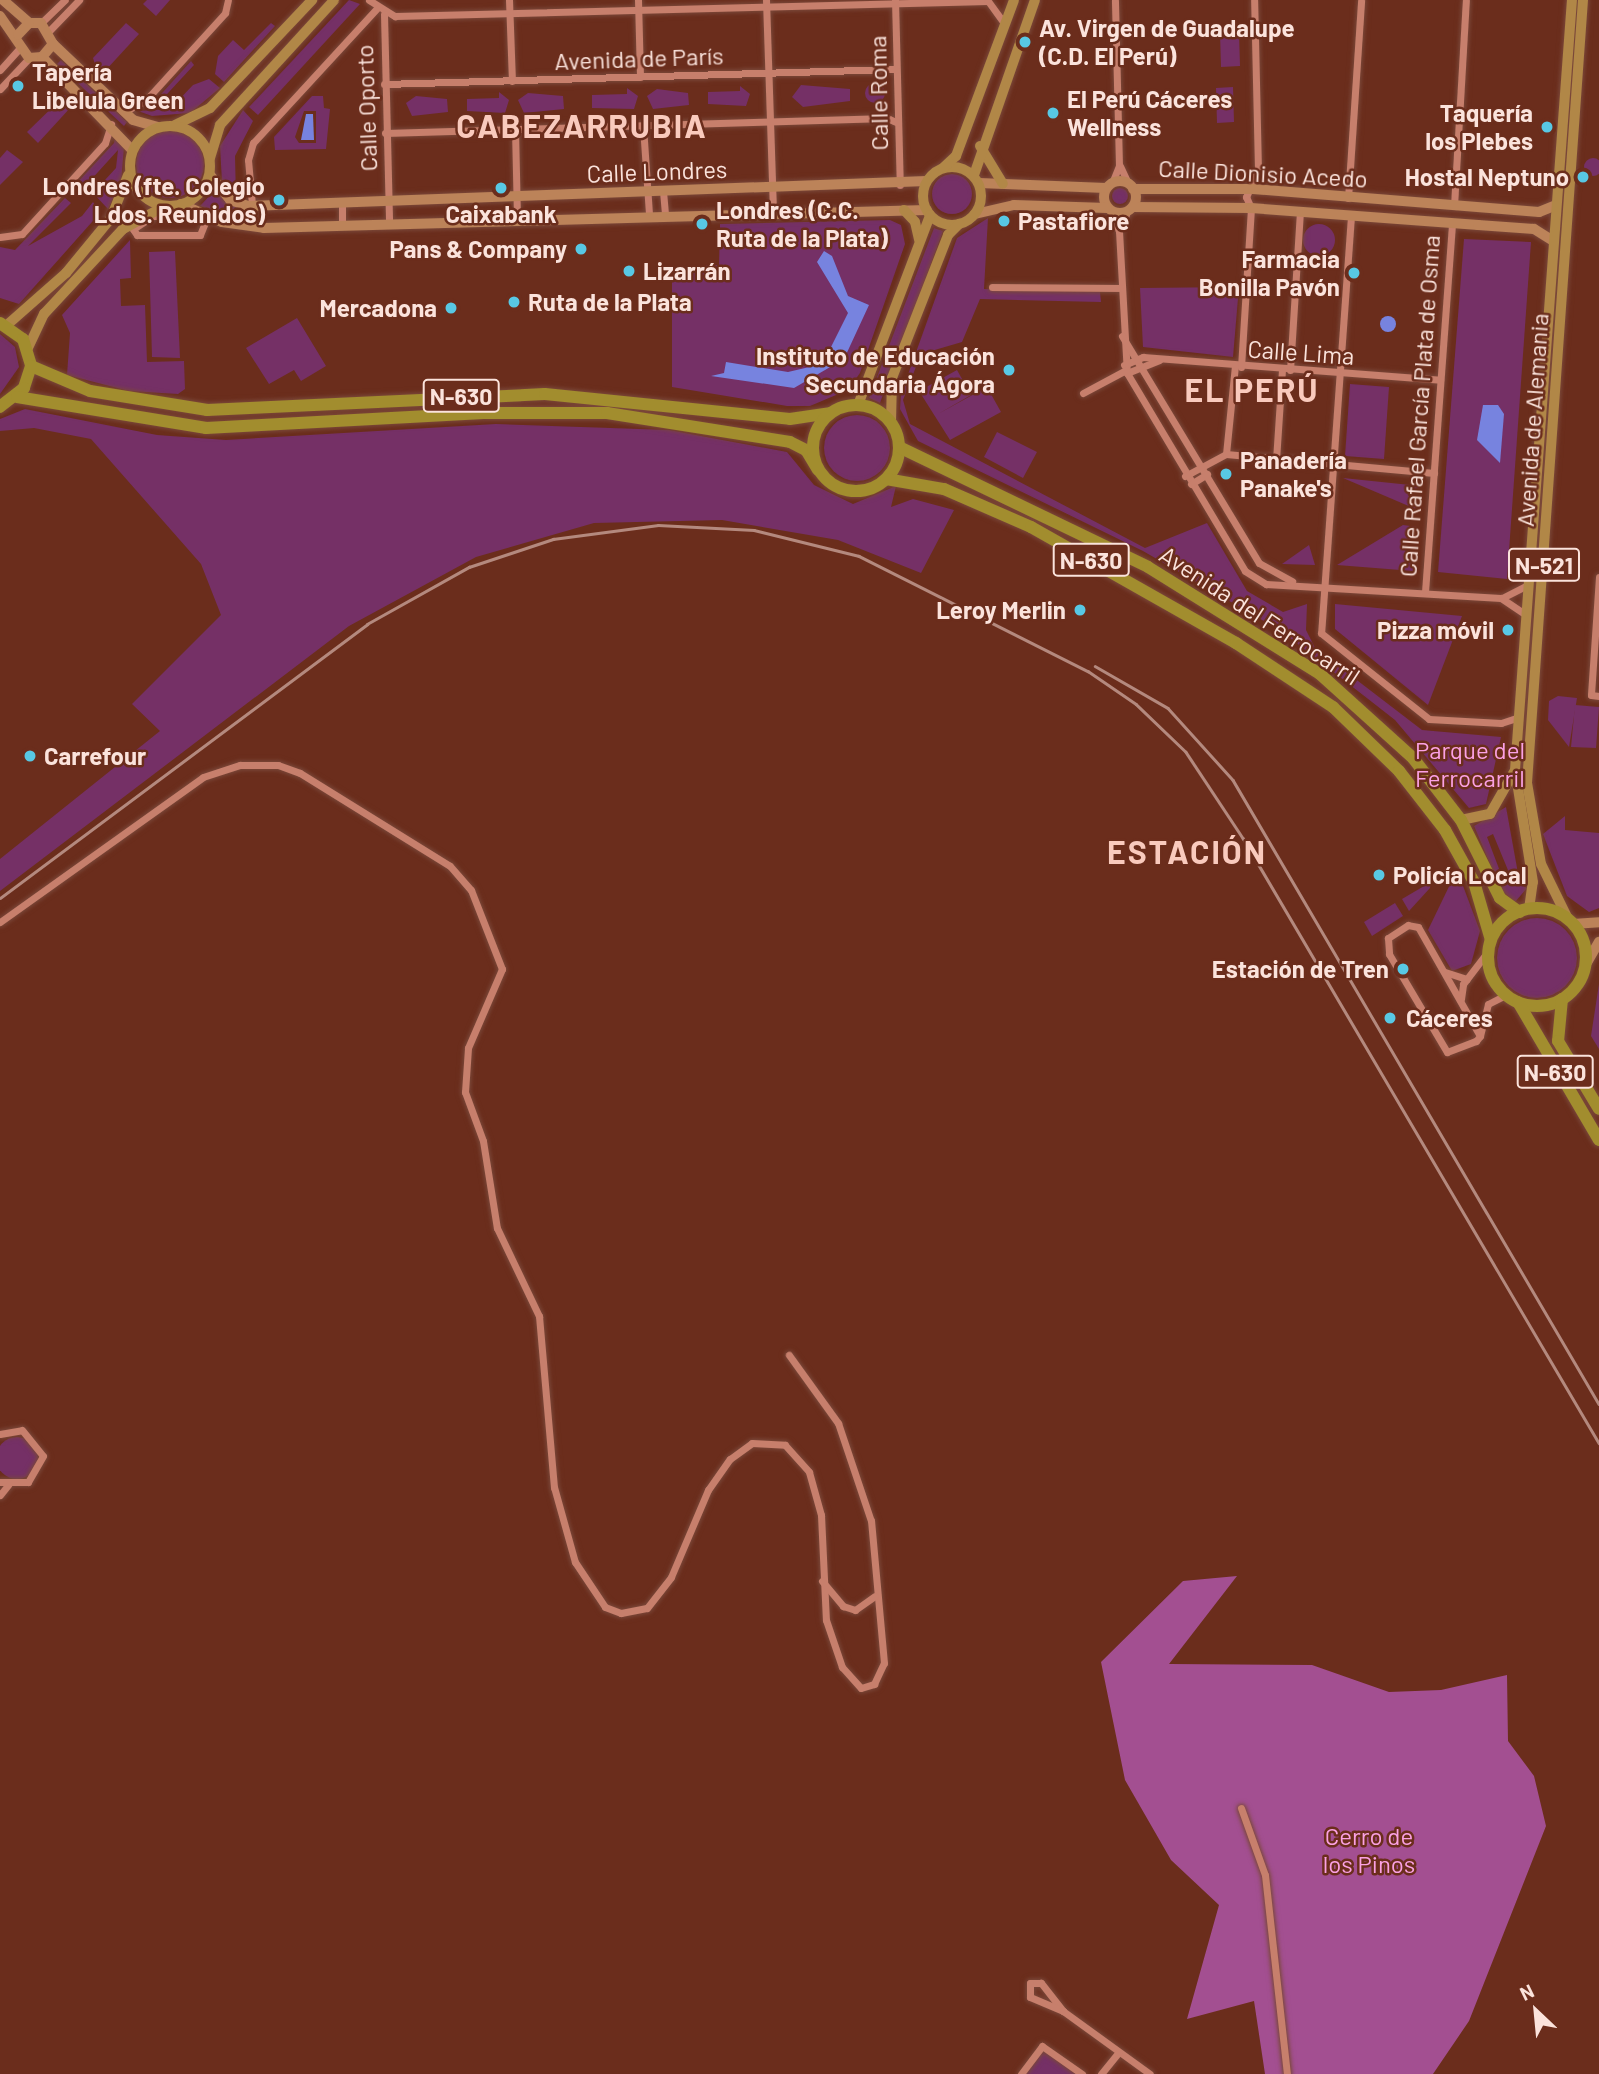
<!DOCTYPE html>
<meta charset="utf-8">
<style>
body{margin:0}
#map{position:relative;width:1599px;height:2074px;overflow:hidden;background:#6b2d1c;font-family:Barlow,sans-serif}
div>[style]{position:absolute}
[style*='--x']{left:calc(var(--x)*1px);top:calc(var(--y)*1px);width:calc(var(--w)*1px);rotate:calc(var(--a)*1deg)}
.green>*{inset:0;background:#753066}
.round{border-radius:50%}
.forest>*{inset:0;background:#a34f91}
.water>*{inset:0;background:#7783df}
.roads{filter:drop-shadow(0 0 2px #7a483a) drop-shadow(0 0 2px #7a483a)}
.street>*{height:7px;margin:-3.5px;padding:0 3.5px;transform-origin:3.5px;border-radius:3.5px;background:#c77f6c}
.secondary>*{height:10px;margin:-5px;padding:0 5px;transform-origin:5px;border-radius:5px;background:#bc8359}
.secondary>.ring{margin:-5px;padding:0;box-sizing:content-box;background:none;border:10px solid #bc8359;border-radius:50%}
.primary>*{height:10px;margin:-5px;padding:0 5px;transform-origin:5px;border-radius:5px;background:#b18747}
.primary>.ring{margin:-5px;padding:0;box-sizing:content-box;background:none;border:10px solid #b18747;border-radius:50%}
.highway>*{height:12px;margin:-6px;padding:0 6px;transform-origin:6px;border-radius:6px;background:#a28d2e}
.highway>.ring{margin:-6px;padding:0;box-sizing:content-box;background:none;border:12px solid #a28d2e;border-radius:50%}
.rail>*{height:2.5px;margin:-1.25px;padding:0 1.25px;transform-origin:1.25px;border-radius:1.25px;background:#b4897e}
.dots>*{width:19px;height:19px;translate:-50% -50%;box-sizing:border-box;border:4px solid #6b2d1c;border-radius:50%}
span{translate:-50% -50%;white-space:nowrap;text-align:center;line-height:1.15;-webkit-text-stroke:5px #6b2d1c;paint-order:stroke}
.shield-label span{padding:2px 5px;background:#6b2d1c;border:2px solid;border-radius:5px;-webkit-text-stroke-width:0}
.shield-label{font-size:23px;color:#fbe3dc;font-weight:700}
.poi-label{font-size:24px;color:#fbe3dc;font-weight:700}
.left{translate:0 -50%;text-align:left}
.right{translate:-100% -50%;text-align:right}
.street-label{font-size:24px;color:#fbe3dc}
.park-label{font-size:24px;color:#fba1e4}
.district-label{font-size:32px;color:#f9cabd;font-weight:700;letter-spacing:2px}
.north{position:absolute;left:1501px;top:1976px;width:70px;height:70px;-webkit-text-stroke:5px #6b2d1c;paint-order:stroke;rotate:334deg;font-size:19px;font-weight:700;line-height:28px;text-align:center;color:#fbe3dc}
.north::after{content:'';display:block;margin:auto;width:24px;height:32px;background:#fbe3dc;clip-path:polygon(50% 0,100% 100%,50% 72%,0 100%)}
</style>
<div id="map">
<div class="green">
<i style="clip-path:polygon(147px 0,170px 0,156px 16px,143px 4px)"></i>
<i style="clip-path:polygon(349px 0,360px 4px,258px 115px,249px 107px)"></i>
<i style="clip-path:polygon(126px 23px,139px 34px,105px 71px,97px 71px,93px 58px)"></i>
<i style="clip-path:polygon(271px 23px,275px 26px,224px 82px,215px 74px,218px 56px,233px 40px,244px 50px)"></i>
<i style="clip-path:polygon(1220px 33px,1239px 33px,1240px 66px,1221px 67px)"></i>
<i style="clip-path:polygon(61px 60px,127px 122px,124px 126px,57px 64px)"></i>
<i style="clip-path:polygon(191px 61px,194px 65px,156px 106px,153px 103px)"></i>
<i style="clip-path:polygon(209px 79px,220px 88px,190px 113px,152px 116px,138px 111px,170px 109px,193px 85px)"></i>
<i class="round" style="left:865px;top:83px;width:20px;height:20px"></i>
<i style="clip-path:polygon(801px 85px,850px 89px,850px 101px,803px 107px,792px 97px)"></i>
<i style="clip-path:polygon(740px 86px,750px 94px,746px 106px,708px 104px,708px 92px,740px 91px)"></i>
<i style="clip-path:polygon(1233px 87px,1234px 122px,1217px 123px,1216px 88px)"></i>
<i style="clip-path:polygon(627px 88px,638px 96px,634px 109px,592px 108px,592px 95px,627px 94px)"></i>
<i style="clip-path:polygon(657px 89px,688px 93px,689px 105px,653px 109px,647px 96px)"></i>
<i style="clip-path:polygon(499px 92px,509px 100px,505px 113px,467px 111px,467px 99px,499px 98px)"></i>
<i style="clip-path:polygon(528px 93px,563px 96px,564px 109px,524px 113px,518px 100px)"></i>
<i style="clip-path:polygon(65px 95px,71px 107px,38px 143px,27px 132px)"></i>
<i style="clip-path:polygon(evenodd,312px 96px,323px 96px,324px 108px,330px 109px,326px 149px,275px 150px,274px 137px,312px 96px,304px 111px,316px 111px,316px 143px,299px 143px,295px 137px,304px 111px)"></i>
<i style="clip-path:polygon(416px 96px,447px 99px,448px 112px,412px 116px,406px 103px)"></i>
<i style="clip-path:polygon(243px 110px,253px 121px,235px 156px,236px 197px,222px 182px,220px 146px)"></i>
<i class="round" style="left:136px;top:130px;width:68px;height:68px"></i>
<i style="clip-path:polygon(116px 133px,124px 148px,121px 183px,108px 209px,93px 193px,116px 168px,118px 150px,79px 193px,72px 188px,114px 143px)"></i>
<i style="clip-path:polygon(7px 150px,23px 162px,0 185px,0 158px)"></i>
<i class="round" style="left:1584px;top:158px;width:18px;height:18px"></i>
<i class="round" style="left:932px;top:174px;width:40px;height:40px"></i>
<i class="round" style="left:1112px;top:188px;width:16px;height:16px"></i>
<i style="clip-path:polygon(214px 191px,245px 209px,245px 222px,200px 206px)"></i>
<i style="clip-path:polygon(65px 198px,71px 203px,28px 246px,82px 216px,93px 202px,100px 213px,19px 304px,0 298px,0 247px,15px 250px)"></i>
<i style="clip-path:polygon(988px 218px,984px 289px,1100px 292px,1101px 302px,980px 299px,962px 342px,921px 354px,903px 400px,910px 424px,1145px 548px,1207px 523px,1247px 591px,1283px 612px,1307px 604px,1306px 630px,1315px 648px,1422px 730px,1501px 737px,1486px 804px,1469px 808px,1395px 720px,1281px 631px,1143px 551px,918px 441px,900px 409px,901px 394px,957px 238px)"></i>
<i style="clip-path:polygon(890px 220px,901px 225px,905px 244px,860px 373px,848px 390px,810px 406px,787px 406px,672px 387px,672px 267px,719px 265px,720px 224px)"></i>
<i class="round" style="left:1303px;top:224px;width:32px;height:32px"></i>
<i style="clip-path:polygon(934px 228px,943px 231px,880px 403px,869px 398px)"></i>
<i style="clip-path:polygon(1464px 239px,1531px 242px,1507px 579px,1438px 572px)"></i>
<i style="clip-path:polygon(130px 240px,131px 278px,120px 279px,121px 306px,145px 305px,147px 362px,184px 361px,185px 389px,178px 394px,129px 391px,67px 375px,70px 333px,62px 315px)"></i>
<i style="clip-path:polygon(175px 251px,180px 358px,152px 357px,149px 252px)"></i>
<i style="clip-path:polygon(1239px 287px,1233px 357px,1143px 347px,1140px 288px)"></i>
<i style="clip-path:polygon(297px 318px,326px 366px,301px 381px,294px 370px,269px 384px,246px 348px)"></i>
<i style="clip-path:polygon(0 334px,15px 347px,19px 367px,0 394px)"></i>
<i style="clip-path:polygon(957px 370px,971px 395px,938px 414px,987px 387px,1001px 412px,950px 440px,919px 391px)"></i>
<i style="clip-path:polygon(1350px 384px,1389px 387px,1384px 459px,1345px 456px)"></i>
<i style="clip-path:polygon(25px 409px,157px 435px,226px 440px,496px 424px,669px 430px,787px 452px,814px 485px,853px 504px,896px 486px,891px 507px,913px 499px,954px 510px,921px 573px,838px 540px,722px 520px,594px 523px,476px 557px,349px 626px,0 891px,0 859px,160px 731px,132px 704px,221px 615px,201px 564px,91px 439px,34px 428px,0 431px,0 419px)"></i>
<i class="round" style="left:824px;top:415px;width:66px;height:66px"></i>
<i style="clip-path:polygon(997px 432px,1037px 452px,1023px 478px,984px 457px)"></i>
<i style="clip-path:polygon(1343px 478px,1420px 486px,1418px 510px)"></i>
<i style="clip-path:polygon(1403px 525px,1417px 527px,1413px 571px,1337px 565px)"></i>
<i style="clip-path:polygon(1309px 545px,1315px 565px,1282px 564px)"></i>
<i style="clip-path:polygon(1335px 604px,1462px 616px,1428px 705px,1335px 629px)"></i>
<i style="clip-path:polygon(1558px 696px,1577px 698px,1569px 747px,1548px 720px,1549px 701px)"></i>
<i style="clip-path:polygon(1575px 705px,1599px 707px,1596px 748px,1571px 747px)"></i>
<i style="clip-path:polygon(1506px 807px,1519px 879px,1510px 875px,1493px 834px,1487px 837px,1501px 874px,1527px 888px,1515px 902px,1501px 890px,1474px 826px)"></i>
<i style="clip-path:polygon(1565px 816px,1565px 830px,1599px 833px,1599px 908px,1589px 912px,1567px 896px,1543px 834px)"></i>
<i style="clip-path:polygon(1457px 870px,1480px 931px,1471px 964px,1452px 971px,1428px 930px)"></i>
<i style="clip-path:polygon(1431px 882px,1430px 888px,1409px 911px,1402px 899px)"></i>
<i style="clip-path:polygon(1395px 903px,1403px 916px,1372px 936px,1364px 922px)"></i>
<i class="round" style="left:1497px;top:918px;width:80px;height:80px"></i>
<i style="clip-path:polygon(1599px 984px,1599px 1049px,1591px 1036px)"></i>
<i class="round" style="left:-4px;top:1437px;width:42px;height:42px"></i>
<i style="clip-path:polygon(1042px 2046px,1082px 2074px,1020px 2074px)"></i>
</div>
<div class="forest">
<i style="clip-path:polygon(1237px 1576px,1169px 1664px,1312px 1665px,1389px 1692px,1441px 1690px,1507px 1675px,1508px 1741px,1534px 1776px,1546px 1826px,1469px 2021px,1433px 2074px,1265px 2074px,1254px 2001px,1187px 2019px,1219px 1905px,1171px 1860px,1125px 1780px,1101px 1662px,1183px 1581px)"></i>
</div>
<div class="water">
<i style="clip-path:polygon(306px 114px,313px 114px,314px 140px,301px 140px)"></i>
<i style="clip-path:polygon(824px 251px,832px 256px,848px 296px,869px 305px,844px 359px,794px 388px,711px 376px,724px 373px,726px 362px,788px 372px,818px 365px,814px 360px,830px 349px,848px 313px,817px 262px)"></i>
<i class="round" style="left:1380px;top:316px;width:16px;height:16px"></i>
<i style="clip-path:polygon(1483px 405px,1498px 405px,1504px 414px,1500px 463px,1477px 440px)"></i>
</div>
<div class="roads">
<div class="street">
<i style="--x:369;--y:0;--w:31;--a:32"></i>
<i style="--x:395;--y:16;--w:593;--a:-1.45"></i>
<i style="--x:988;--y:1;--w:27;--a:54"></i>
<i style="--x:509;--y:0;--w:81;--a:87.9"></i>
<i style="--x:638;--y:0;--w:77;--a:88.5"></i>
<i style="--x:766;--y:0;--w:211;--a:88.1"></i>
<i style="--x:895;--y:0;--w:185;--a:88.5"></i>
<i style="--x:384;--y:14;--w:208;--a:88.6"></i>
<i style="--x:41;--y:23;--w:33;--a:-44"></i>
<i style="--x:50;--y:30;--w:42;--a:-46"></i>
<i style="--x:0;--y:70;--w:28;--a:-48"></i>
<i style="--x:384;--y:84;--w:512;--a:-1.68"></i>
<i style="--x:0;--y:89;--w:42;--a:-46.9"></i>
<i style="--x:124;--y:112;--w:24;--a:-28"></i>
<i style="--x:145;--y:101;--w:119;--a:-47.7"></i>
<i style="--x:225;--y:13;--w:13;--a:-77"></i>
<i style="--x:643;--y:126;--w:88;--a:86.1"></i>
<i style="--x:515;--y:129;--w:90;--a:88.7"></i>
<i style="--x:385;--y:133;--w:502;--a:-1.71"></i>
<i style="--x:887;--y:118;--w:12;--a:24"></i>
<i style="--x:1120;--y:166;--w:19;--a:65"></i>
<i style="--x:1112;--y:183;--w:18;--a:-68"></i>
<i style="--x:1119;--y:166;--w:166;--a:-91.4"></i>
<i style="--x:663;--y:191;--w:22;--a:85"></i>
<i style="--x:1348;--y:198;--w:198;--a:-86.2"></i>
<i style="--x:1454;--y:206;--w:206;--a:-86.7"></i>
<i style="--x:1112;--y:212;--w:20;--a:70"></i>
<i style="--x:1119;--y:231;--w:21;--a:-67"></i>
<i style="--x:153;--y:216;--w:43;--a:0"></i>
<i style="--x:196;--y:216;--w:11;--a:22"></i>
<i style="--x:206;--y:220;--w:16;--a:112"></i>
<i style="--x:200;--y:235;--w:63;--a:180"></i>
<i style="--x:137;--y:235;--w:7;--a:-124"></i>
<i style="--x:133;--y:229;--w:24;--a:-33"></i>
<i style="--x:1351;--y:216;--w:418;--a:94.1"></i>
<i style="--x:1321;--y:633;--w:138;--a:38.5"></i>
<i style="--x:1429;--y:719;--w:72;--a:3.2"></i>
<i style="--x:1501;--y:723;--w:19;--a:-18"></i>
<i style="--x:342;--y:225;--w:21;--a:-90"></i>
<i style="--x:254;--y:227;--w:67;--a:-95.1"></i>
<i style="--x:248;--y:160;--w:18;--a:-74"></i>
<i style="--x:253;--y:143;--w:185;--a:-47.4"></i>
<i style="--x:1119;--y:231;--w:142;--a:86.8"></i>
<i style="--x:1127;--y:373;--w:230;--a:59.2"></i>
<i style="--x:1245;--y:571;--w:25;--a:32"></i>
<i style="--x:1266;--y:584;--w:235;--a:3.4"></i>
<i style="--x:1501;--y:598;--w:30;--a:34"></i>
<i style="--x:0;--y:237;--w:22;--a:-8"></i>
<i style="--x:22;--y:234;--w:123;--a:-47.6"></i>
<i style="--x:105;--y:143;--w:20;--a:-72"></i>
<i style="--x:992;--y:287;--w:128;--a:0.4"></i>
<i style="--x:1122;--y:336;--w:265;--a:58.9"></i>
<i style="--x:1259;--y:563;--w:38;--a:29"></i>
<i style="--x:1124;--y:365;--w:21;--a:-23"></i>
<i style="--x:1143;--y:357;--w:298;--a:4.4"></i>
<i style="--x:1241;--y:367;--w:159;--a:-86.4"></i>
<i style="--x:1251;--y:208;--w:12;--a:-114"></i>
<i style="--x:1246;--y:197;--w:30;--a:-66"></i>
<i style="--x:1258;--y:170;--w:170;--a:-91.3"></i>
<i style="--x:1290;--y:370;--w:158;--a:-86.4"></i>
<i style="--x:1127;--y:373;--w:35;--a:-22"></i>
<i style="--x:1083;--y:393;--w:49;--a:-28.1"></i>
<i style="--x:1226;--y:454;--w:88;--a:-84.2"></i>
<i style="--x:1276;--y:460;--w:90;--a:-86.2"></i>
<i style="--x:1185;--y:476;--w:47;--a:-28.2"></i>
<i style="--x:1226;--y:454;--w:209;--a:5.2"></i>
<i style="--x:1191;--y:484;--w:19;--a:-32"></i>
<i style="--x:1599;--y:577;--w:118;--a:93.9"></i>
<i style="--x:1591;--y:695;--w:8;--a:7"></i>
<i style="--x:1425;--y:592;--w:370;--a:-85.8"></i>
<i style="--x:1502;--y:598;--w:29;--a:-27"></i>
<i style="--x:0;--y:922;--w:249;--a:-35.5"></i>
<i style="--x:203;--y:777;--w:39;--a:-18"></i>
<i style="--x:240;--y:765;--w:38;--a:0"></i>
<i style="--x:278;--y:765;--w:23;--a:20"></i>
<i style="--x:300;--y:773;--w:176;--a:31.8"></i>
<i style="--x:450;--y:866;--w:32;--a:49"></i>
<i style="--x:471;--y:890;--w:85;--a:68.6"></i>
<i style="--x:502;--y:969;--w:86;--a:113.3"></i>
<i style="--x:468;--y:1048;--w:44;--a:93.9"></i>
<i style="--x:465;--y:1092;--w:52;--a:69.8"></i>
<i style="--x:483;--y:1141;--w:88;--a:80.9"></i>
<i style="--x:497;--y:1228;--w:98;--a:64.5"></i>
<i style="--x:539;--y:1316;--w:172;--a:85"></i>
<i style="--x:554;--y:1487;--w:78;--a:74.4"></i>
<i style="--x:575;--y:1562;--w:54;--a:56.3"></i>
<i style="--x:605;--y:1607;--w:17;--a:21"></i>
<i style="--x:621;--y:1613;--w:26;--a:-11"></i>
<i style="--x:647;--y:1608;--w:39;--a:-52"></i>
<i style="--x:671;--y:1577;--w:95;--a:-67"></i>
<i style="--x:708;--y:1490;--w:38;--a:-55"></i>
<i style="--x:730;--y:1459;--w:27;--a:-36"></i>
<i style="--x:752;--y:1443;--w:33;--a:3"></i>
<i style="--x:785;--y:1445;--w:36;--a:48"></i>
<i style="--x:809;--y:1472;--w:45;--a:74.4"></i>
<i style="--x:821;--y:1515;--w:105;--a:87.3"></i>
<i style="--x:826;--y:1620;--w:50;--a:71.2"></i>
<i style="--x:842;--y:1667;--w:28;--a:48"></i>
<i style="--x:861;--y:1688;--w:14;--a:-17"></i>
<i style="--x:874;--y:1684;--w:23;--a:-65"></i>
<i style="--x:884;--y:1663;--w:143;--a:-95.2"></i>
<i style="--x:871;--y:1521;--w:103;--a:-108.6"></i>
<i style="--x:838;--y:1423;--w:84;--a:-125.8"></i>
<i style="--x:1445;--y:972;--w:23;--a:18"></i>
<i style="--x:1461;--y:999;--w:15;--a:-82"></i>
<i style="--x:1463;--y:984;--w:43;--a:-52.6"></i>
<i style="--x:1480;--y:1036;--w:125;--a:-119.6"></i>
<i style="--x:1418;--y:927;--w:10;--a:-169"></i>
<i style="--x:1408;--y:925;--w:24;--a:147"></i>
<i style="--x:1388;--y:938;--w:16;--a:86"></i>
<i style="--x:1389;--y:954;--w:114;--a:59.4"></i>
<i style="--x:1447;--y:1052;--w:31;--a:-21"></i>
<i style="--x:1476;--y:1041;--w:6;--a:-51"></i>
<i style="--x:1480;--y:1036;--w:33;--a:-76"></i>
<i style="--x:1488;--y:1004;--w:20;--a:-27"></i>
<i style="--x:0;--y:1434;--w:22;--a:-10"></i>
<i style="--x:22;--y:1430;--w:33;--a:51"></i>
<i style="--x:43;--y:1456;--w:30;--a:120"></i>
<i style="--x:28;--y:1482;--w:28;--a:180"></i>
<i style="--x:0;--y:1495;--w:13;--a:-51"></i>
<i style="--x:822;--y:1581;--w:33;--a:50"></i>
<i style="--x:843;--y:1606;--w:13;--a:18"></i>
<i style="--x:855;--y:1610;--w:24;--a:-35"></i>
<i style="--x:1241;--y:1808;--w:71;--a:70.3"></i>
<i style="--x:1265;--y:1875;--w:200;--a:83.7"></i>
<i style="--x:1063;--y:2011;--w:36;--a:-128"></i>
<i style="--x:1041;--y:1983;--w:11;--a:180"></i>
<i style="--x:1030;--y:1983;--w:14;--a:90"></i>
<i style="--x:1030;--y:1997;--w:36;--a:23"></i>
<i style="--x:1063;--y:2011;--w:107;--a:35.9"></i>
<i style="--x:1021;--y:2074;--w:35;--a:-53"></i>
<i style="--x:1042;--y:2046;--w:49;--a:35"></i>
<i style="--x:1101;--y:2074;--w:28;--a:-51"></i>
</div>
<div class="secondary">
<i style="--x:3;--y:0;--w:35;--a:41"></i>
<i style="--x:0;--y:16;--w:51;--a:55.4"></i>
<i style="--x:29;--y:58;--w:13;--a:-4"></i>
<i style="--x:42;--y:57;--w:17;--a:-50"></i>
<i style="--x:53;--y:44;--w:24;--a:-120"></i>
<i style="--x:41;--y:23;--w:12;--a:180"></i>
<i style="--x:29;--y:23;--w:16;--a:133"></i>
<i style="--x:53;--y:44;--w:110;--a:43.5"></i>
<i style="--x:133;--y:120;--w:26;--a:16"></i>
<i style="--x:42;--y:57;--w:129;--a:45.9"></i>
<i style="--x:210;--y:175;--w:32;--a:51"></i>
<i style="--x:230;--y:200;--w:20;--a:18"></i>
<i style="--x:249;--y:206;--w:678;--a:-2.11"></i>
<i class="ring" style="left:1104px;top:181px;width:22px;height:22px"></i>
<i style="--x:979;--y:183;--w:127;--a:2.3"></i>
<i style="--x:1133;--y:189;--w:120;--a:0"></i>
<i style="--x:1253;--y:189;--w:287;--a:4.6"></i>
<i style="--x:1539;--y:212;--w:18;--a:-22"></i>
<i style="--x:181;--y:204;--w:45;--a:23.7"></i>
<i style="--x:222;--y:222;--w:42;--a:8.1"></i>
<i style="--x:264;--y:228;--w:663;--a:-1.56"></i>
<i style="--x:1133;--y:207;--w:118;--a:0.5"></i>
<i style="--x:1251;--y:208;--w:228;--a:4.3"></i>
<i style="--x:1478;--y:225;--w:56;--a:4.1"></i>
<i style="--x:1534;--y:229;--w:22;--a:32"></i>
<i style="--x:975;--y:214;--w:40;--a:-13"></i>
<i style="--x:1014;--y:205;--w:93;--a:1.8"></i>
<i style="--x:1573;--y:924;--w:26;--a:-4"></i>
<i style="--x:1585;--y:966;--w:28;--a:-60"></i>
</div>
<div class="primary">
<i style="--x:175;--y:125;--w:39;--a:-26"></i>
<i style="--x:210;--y:108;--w:149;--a:-46.6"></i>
<i class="ring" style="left:130px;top:126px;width:70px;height:70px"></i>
<i style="--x:980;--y:146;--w:44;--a:58.8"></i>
<i style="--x:210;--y:158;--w:34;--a:-73"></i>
<i style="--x:220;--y:125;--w:169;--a:-47.6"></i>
<i class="ring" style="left:923px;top:167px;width:48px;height:48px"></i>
<i style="--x:943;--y:168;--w:18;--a:-43"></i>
<i style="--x:956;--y:156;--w:166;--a:-69.6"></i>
<i style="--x:974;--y:175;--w:185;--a:-70.8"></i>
<i style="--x:904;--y:210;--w:16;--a:47"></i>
<i style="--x:915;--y:222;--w:18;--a:77"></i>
<i style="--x:7;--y:325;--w:79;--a:-41.4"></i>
<i style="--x:66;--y:273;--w:71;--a:-50.7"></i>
<i style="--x:111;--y:218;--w:46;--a:-68.4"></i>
<i style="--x:28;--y:348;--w:38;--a:-65"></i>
<i style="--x:44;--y:314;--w:116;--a:-47.1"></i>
<i style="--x:123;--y:229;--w:48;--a:-28.7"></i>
<i style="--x:858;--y:405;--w:203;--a:-69.2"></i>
<i style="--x:891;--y:422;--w:44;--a:-88.7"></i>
<i style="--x:892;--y:378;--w:154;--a:-68.6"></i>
<i style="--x:948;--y:235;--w:16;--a:-45"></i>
<i style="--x:1461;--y:820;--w:30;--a:-12"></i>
<i style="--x:1490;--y:814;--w:48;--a:-60.3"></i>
<i style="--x:1529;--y:909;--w:27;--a:-82"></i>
<i style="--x:1533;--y:882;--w:113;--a:-99.1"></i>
<i style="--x:1515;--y:770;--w:772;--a:-85.77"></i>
<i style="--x:1568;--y:919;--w:61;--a:-116.1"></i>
<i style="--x:1541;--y:864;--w:82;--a:-99.8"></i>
<i style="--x:1527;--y:783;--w:785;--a:-85.91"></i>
</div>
<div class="highway">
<i style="--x:0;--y:323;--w:28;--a:35"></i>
<i style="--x:23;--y:339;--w:28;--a:73"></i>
<i style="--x:31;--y:366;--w:23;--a:108"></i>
<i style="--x:24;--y:388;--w:31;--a:142"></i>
<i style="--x:31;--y:366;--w:64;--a:23"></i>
<i style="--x:90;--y:391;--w:119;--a:9.2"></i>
<i style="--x:207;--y:410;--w:338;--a:-2.7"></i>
<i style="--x:545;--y:394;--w:246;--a:5.8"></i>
<i style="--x:790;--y:419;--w:40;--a:-8.5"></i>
<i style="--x:17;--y:397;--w:192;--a:9.3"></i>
<i style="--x:206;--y:428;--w:278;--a:-3.1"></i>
<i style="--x:484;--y:413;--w:123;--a:0"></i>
<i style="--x:607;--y:413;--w:185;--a:9"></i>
<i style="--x:790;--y:442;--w:18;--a:27"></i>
<i style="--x:806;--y:450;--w:23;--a:59"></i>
<i class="ring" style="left:813px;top:405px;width:74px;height:74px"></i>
<i style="--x:899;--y:447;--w:276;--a:25.7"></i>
<i style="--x:1148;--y:567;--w:203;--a:31.9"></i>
<i style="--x:1320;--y:674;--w:125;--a:42.1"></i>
<i style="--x:1413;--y:758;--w:78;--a:52.3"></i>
<i style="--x:1461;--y:820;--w:87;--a:63.4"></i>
<i style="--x:1500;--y:898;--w:24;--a:36"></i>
<i style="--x:886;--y:479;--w:59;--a:9.8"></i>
<i style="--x:944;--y:489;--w:95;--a:23.6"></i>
<i style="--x:1031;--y:527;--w:236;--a:29.5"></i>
<i style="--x:1236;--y:643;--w:116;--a:33.4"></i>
<i style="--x:1333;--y:707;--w:92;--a:44.1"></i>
<i style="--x:1399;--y:771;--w:75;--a:52.1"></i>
<i style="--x:1445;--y:830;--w:60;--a:60.9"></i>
<i style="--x:1474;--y:882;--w:60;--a:73.7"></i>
<i class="ring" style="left:1488px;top:908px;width:86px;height:86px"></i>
<i style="--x:1562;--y:999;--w:42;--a:95.4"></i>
<i style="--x:1558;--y:1041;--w:79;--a:58.9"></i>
<i style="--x:1518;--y:1002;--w:160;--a:59.6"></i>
</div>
</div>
<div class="rail">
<i style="--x:1095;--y:666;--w:84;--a:29.9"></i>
<i style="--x:1168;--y:708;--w:97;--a:47.9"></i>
<i style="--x:1233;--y:780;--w:723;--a:59.61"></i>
<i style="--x:0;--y:898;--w:458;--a:-36.7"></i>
<i style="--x:367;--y:624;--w:117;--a:-29.2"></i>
<i style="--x:469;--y:567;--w:89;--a:-18.4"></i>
<i style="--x:553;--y:539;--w:106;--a:-7.6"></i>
<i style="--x:658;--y:525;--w:96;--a:3"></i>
<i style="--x:754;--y:530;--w:108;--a:13.9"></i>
<i style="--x:859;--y:556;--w:256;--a:26.7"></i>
<i style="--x:1088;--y:671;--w:58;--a:34.5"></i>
<i style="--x:1136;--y:704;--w:69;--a:43.8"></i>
<i style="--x:1186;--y:752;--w:103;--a:56.5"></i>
<i style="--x:1243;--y:838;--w:702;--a:59.53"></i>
</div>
<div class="dots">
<i style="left:1025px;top:42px;background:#58c8e4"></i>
<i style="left:18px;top:86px;background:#58c8e4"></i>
<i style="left:1053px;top:113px;background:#58c8e4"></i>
<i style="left:1547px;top:127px;background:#58c8e4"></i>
<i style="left:1583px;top:177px;background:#58c8e4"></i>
<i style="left:501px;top:188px;background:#58c8e4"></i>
<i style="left:279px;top:200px;background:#58c8e4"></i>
<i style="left:1004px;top:221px;background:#58c8e4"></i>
<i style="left:702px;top:224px;background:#58c8e4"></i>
<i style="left:581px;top:249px;background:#58c8e4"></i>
<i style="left:629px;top:271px;background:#58c8e4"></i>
<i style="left:1354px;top:273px;background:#58c8e4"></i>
<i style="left:514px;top:302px;background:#58c8e4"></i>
<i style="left:451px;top:308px;background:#58c8e4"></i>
<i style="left:1009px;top:370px;background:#58c8e4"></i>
<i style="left:1226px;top:474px;background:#58c8e4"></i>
<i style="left:1080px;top:610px;background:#58c8e4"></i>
<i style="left:1508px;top:630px;background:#58c8e4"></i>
<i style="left:30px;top:756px;background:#58c8e4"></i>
<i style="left:1379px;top:875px;background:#58c8e4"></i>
<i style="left:1403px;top:969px;background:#58c8e4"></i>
<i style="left:1390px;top:1018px;background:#58c8e4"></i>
</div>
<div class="shield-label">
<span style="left:461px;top:396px">N-630</span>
<span style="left:1091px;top:560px">N-630</span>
<span style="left:1544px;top:565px">N-521</span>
<span style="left:1555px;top:1072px">N-630</span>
</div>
<div class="poi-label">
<span class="left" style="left:1039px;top:42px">Av. Virgen de Guadalupe<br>(C.D. El Perú)</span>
<span class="left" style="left:32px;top:86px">Tapería<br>Libelula Green</span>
<span class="left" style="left:1067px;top:113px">El Perú Cáceres<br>Wellness</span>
<span class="right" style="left:1533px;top:127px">Taquería<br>los Plebes</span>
<span class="right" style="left:1569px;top:177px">Hostal Neptuno</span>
<span class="right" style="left:265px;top:200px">Londres (fte. Colegio<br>Ldos. Reunidos)</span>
<span class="left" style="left:716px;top:224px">Londres (C.C.<br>Ruta de la Plata)</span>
<span style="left:501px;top:214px">Caixabank</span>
<span class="left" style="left:1018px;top:221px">Pastafiore</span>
<span class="right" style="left:567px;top:249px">Pans &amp; Company</span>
<span class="right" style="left:1340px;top:273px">Farmacia<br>Bonilla Pavón</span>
<span class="left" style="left:643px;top:271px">Lizarrán</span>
<span class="left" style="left:528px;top:302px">Ruta de la Plata</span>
<span class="right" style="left:437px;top:308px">Mercadona</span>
<span class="right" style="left:995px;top:370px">Instituto de Educación<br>Secundaria Ágora</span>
<span class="left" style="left:1240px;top:474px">Panadería<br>Panake's</span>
<span class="right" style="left:1066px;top:610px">Leroy Merlin</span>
<span class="right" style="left:1494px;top:630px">Pizza móvil</span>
<span class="left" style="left:44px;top:756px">Carrefour</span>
<span class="left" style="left:1393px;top:875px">Policía Local</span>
<span class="right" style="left:1389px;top:969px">Estación de Tren</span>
<span class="left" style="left:1406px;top:1018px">Cáceres</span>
</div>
<div class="street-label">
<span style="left:639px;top:58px;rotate:-2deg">Avenida de París</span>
<span style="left:878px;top:93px;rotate:-91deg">Calle Roma</span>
<span style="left:366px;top:108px;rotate:-92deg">Calle Oporto</span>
<span style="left:657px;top:171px;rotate:-2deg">Calle Londres</span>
<span style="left:1263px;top:173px;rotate:3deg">Calle Dionisio Acedo</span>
<span style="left:1301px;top:352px;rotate:4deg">Calle Lima</span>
<span style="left:1419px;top:406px;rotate:-86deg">Calle Rafael García Plata de Osma</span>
<span style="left:1532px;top:420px;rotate:-86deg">Avenida de Alemania</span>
<span style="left:1260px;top:615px;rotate:33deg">Avenida del Ferrocarril</span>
</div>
<div class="park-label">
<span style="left:1470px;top:764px">Parque del<br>Ferrocarril</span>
<span style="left:1369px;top:1850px">Cerro de<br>los Pinos</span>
</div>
<div class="district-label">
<span style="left:582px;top:125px">CABEZARRUBIA</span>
<span style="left:1252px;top:389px">EL PERÚ</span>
<span style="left:1187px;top:851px">ESTACIÓN</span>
</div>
<div class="north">N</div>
</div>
